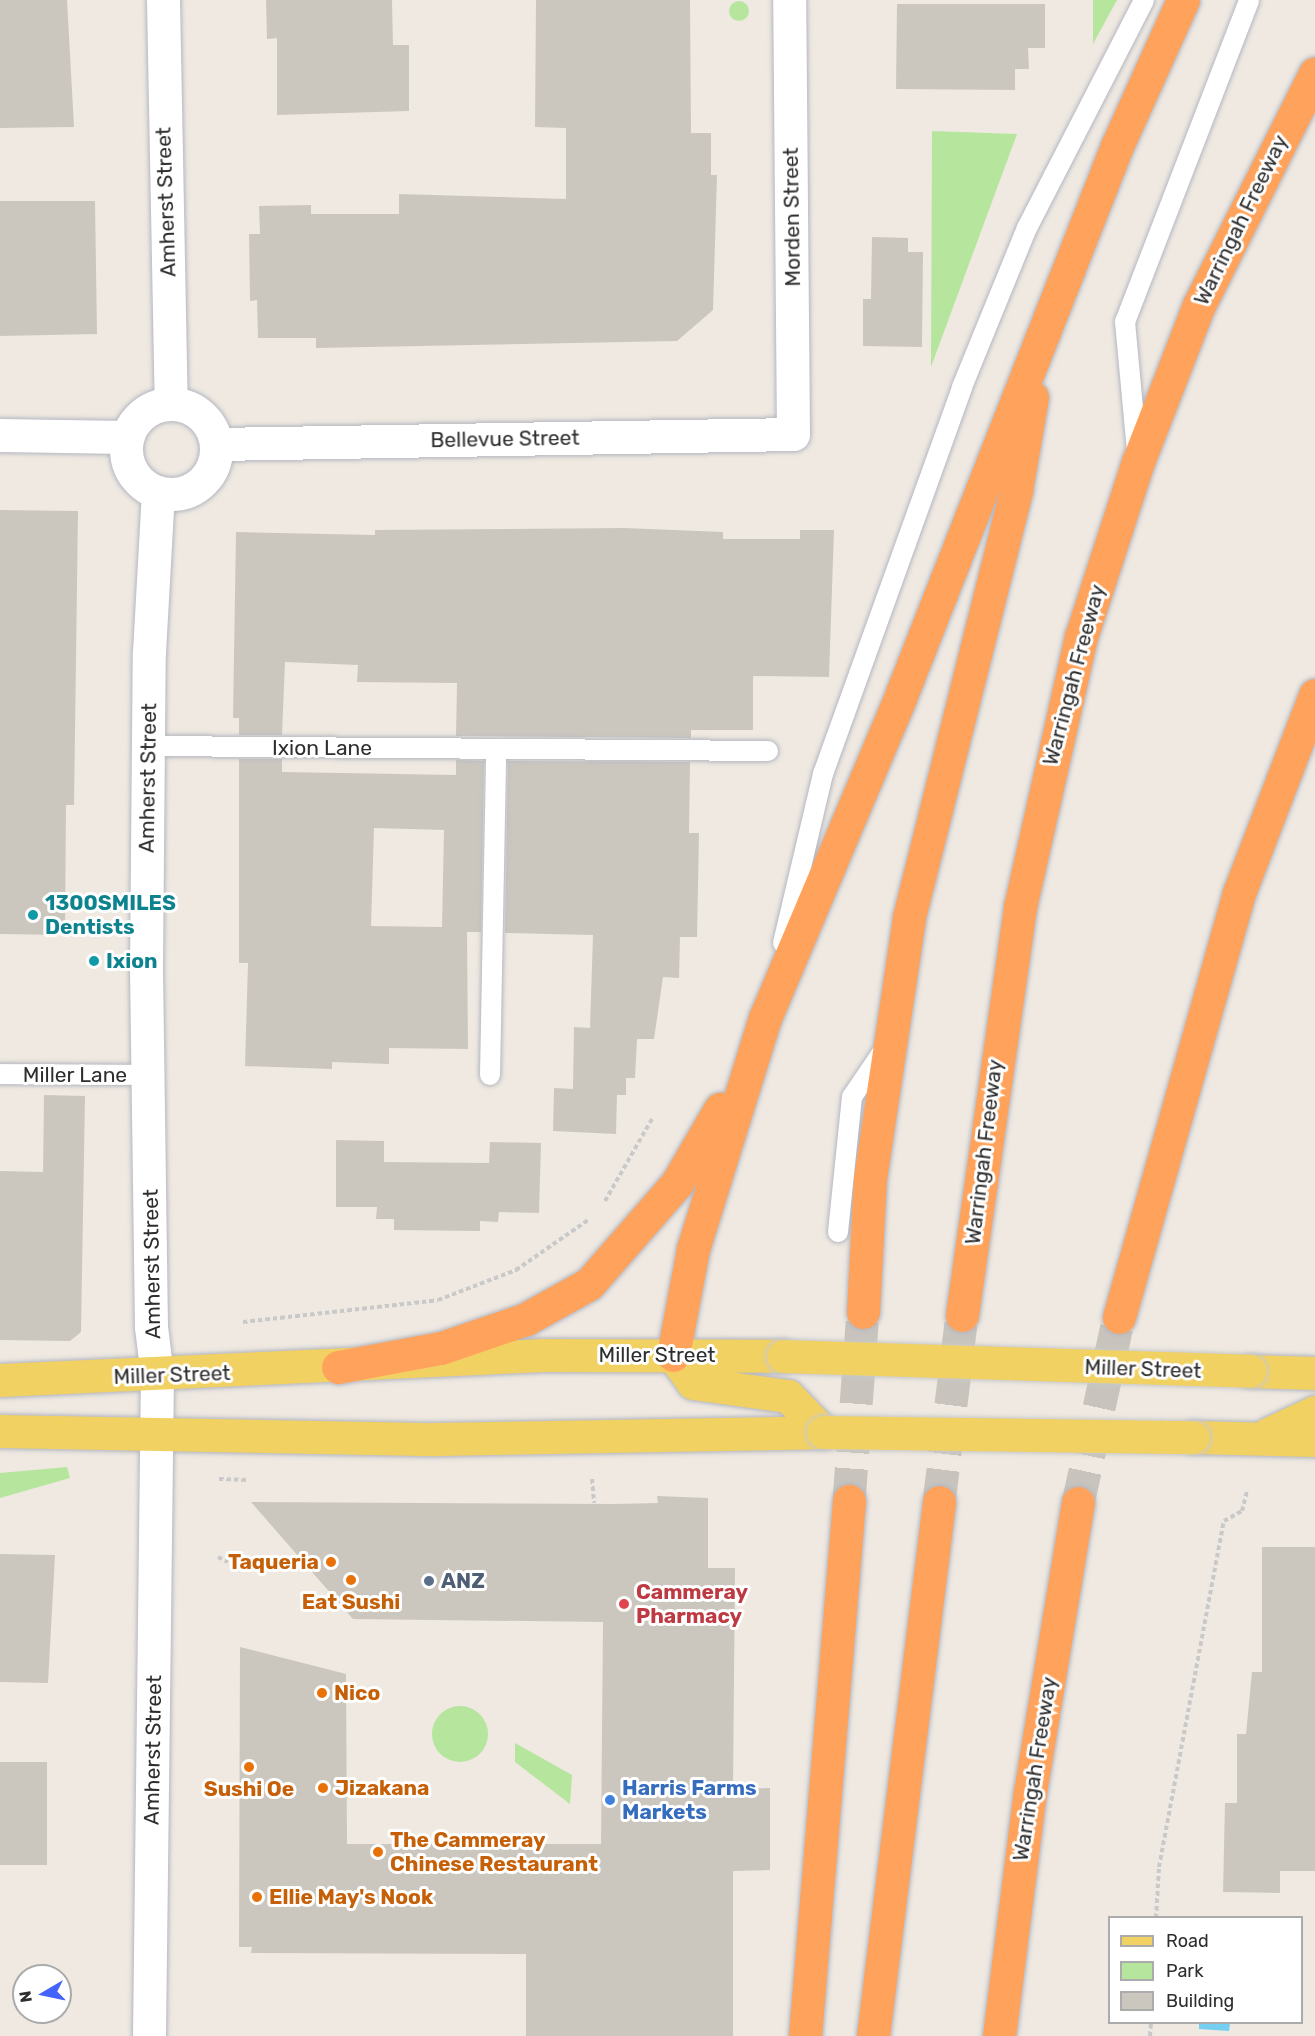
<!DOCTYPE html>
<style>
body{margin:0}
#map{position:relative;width:1315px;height:2036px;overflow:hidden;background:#efe9e1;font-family:Rubik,sans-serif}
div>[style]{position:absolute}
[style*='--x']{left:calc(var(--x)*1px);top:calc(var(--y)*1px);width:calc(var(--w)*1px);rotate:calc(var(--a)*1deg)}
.green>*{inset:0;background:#b6e59e}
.round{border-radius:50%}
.water>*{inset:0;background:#75cff0}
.building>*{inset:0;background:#cbc7bf}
.motorway-tunnel>*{height:33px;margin-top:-16.5px;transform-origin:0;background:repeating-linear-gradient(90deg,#c8c4bd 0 33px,transparent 0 49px)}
.path>*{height:4px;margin-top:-2px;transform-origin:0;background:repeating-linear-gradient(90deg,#c9c9c9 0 4.5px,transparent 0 7.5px)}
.roads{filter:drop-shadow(0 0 2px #b4b7c1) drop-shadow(0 0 2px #b4b7c1)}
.service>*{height:20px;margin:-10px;padding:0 10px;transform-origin:10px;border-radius:10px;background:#fff}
.minor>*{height:33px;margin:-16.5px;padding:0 16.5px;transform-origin:16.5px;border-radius:16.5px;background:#fff}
.minor>.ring{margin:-16.5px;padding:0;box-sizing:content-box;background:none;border:33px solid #fff;border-radius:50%}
.primary>*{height:33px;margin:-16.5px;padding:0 16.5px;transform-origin:16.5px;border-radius:16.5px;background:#f2d163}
.motorway>*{height:33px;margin:-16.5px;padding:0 16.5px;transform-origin:16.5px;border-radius:16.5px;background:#ffa35c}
.bridges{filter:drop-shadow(0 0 2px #c9c9c9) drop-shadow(0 0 2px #c9c9c9)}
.primary-bridge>*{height:33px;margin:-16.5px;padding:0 16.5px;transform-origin:16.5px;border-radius:16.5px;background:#f2d163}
.dots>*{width:16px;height:16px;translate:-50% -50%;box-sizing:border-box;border:3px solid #fff;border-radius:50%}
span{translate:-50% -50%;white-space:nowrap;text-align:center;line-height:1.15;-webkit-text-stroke:6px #fff;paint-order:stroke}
.street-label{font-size:21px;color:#2e2e2e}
.culture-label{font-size:21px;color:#0d838f;font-weight:700}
.left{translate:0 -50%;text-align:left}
.food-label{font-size:21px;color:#c56008;font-weight:700}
.right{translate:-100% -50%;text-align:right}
.service-label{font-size:21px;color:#4e5e75;font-weight:700}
.health-label{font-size:21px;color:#be3a42;font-weight:700}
.shop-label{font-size:21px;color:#366cbe;font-weight:700}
.legend{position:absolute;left:1108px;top:1916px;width:195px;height:108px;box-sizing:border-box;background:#fff;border:2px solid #ababab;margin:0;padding:8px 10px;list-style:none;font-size:18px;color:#2e2e2e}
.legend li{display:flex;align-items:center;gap:12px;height:30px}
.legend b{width:30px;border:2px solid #ababab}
.north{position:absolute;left:12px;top:1964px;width:60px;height:60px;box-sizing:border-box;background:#fff;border:2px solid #ababab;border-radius:50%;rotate:261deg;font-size:16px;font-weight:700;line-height:24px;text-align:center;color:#2e2e2e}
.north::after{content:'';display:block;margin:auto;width:21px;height:27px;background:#4264fb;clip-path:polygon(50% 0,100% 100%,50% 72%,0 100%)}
</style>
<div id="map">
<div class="green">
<i style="clip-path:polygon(1093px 0,1117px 0,1093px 44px)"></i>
<i class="round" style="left:729px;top:1px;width:20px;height:20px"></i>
<i style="clip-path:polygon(932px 131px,1017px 134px,931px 367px)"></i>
<i style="clip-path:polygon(67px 1467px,70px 1478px,0 1498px,0 1473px)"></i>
<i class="round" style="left:432px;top:1706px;width:56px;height:56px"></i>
<i style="clip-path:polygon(515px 1743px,572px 1775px,570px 1804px,515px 1762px)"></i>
</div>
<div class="water">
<i style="clip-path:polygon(1199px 2023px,1230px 2023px,1229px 2031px,1199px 2029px)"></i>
</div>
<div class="building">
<i style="clip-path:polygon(0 0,67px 0,74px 127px,0 128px)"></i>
<i style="clip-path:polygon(266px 0,392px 0,393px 45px,409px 45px,409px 111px,277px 115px,277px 38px,267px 39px)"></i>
<i style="clip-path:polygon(536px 0,690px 0,691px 133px,711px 133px,711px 175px,717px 175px,713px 310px,677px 341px,316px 348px,316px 338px,258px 338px,257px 300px,250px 301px,249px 234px,260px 234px,259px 206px,311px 205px,311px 214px,399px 214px,399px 194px,566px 199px,566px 128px,535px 127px)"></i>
<i style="clip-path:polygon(897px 4px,1045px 4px,1045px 48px,1028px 48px,1029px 69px,1015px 69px,1015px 90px,896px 89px)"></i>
<i style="clip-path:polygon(0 201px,95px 201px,97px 334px,0 336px)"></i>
<i style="clip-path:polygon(872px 237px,908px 238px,908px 252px,923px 252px,922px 347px,863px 346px,863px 299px,871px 299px)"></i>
<i style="clip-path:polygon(0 510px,78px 511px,74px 805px,66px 805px,65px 935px,0 934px)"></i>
<i style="clip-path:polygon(624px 528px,723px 532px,723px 539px,800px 539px,800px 530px,834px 530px,829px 677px,753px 676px,753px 730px,691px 730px,691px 738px,456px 736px,457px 683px,357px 682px,358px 665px,285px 662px,282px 735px,239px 735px,239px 718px,233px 718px,236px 532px,375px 535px,375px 530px)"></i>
<i style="clip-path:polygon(evenodd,239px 759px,282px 759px,282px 772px,456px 775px,456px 760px,484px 761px,481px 932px,467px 932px,468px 1049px,389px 1048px,389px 1064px,332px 1062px,332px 1069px,245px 1066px,248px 963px,239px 963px,239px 759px,374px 828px,444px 830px,442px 927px,371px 926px,374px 828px)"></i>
<i style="clip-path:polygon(508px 761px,690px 762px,689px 833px,699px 833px,697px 937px,680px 937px,679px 978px,663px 977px,654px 1039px,637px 1039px,635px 1078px,626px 1078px,626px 1095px,617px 1095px,616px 1134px,553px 1131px,554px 1088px,573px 1089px,574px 1027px,590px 1028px,593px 935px,505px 933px)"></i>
<i style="clip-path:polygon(44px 1095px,85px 1096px,81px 1332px,70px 1341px,0 1340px,0 1171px,43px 1172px)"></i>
<i style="clip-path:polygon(336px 1140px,384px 1141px,384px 1162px,489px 1163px,490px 1142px,541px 1143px,539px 1213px,499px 1212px,498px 1222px,480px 1221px,480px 1231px,394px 1230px,394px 1219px,376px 1219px,377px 1207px,336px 1207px)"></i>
<i style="clip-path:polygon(657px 1496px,708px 1498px,708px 1568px,735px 1568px,733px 1789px,770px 1788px,770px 1870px,733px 1871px,733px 2036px,526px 2036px,526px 1954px,251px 1953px,252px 1947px,239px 1947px,240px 1647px,346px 1674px,347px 1844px,601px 1844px,603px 1622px,353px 1619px,251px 1502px,615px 1504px,658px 1503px)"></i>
<i style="clip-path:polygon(1262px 1547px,1315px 1547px,1315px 1871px,1280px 1871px,1280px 1893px,1223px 1892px,1225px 1803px,1237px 1803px,1237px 1734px,1246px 1734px,1252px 1672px,1262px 1672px)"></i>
<i style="clip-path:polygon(0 1554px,55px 1555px,48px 1683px,0 1682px)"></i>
<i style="clip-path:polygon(0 1762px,47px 1762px,47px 1865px,0 1865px)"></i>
</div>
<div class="motorway-tunnel">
<i style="--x:849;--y:1501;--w:190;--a:-85.8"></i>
<i style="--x:939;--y:1502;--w:188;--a:-83"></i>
<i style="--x:1078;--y:1503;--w:190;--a:-77.6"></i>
</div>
<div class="path">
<i style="--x:605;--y:1201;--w:95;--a:-60.2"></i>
<i style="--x:243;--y:1322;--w:196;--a:-6.4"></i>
<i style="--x:438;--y:1300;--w:84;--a:-21"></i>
<i style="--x:516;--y:1270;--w:88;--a:-34.8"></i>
<i style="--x:219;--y:1479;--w:30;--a:2"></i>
<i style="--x:592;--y:1479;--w:24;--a:85"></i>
<i style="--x:218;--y:1557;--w:11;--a:27"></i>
<i style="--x:1156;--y:1918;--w:51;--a:-86.6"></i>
<i style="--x:1159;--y:1867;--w:352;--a:-79.4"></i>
<i style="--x:1224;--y:1521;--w:21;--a:-29"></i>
<i style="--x:1242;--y:1511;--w:21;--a:-76"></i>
<i style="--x:1150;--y:2036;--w:14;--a:-86"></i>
</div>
<div class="roads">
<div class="service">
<i style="--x:1137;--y:451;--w:130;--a:-95.3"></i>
<i style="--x:1125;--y:322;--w:345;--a:-68.9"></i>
<i style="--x:148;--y:746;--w:620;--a:0.46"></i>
<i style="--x:783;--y:943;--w:174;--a:-76.7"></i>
<i style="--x:823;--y:774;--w:411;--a:-70.2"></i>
<i style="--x:962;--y:387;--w:172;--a:-67.8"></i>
<i style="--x:1027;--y:228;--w:256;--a:-62.8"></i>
<i style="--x:0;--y:1074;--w:149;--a:0.4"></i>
<i style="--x:490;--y:1075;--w:326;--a:-88.9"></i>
<i style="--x:838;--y:1232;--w:136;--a:-84.1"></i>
<i style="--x:852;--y:1097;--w:57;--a:-55.8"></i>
</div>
<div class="minor">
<i style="--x:163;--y:0;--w:403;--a:88.9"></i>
<i class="ring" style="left:126px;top:404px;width:57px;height:57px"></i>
<i style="--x:0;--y:435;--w:127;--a:0.9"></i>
<i style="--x:216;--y:444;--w:577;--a:-0.99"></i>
<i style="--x:793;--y:434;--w:434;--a:-90.5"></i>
<i style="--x:149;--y:2036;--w:661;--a:-89.31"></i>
<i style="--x:157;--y:1375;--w:48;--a:-97.1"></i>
<i style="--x:151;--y:1327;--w:360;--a:-90.8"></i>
<i style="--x:146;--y:967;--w:315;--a:-89.5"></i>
<i style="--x:149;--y:652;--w:160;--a:-86.8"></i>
</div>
<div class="primary">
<i style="--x:673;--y:1355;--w:34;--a:54"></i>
<i style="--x:693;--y:1383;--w:96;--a:7.8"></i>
<i style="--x:788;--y:1396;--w:50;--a:45.8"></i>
<i style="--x:1250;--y:1371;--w:65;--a:1.8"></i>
<i style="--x:0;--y:1380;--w:544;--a:-2.64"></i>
<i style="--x:543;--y:1355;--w:240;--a:0.2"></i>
<i style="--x:0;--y:1431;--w:436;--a:1.1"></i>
<i style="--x:436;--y:1439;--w:387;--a:-1"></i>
<i style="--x:1268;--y:1434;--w:52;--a:-25.1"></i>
<i style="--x:1193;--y:1437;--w:122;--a:1.4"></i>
</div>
<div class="motorway">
<i style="--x:863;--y:1312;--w:133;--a:-87"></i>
<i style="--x:870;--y:1179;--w:265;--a:-81.5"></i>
<i style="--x:909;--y:917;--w:440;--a:-75.9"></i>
<i style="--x:1016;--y:490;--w:94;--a:-80.2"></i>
<i style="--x:962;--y:1315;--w:412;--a:-81.9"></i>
<i style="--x:1020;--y:907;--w:277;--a:-77.3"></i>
<i style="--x:1081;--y:637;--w:184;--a:-72"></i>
<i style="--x:1138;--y:462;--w:168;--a:-68.8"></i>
<i style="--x:1199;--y:305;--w:259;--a:-63.4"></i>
<i style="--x:1119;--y:1317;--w:441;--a:-74.2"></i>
<i style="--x:1239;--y:893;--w:212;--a:-69"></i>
<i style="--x:673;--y:1355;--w:108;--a:-79.3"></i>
<i style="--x:693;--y:1249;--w:242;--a:-72.7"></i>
<i style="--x:765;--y:1018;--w:347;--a:-67.1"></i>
<i style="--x:900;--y:698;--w:593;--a:-68.54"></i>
<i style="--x:1117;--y:146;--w:160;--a:-65.7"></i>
<i style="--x:338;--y:1367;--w:105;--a:-10.5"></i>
<i style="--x:441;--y:1348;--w:90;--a:-18.8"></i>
<i style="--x:526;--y:1319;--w:72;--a:-29.1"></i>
<i style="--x:589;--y:1284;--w:134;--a:-48.9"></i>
<i style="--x:677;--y:1183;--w:86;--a:-59.8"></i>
<i style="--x:805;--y:2036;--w:537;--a:-85.3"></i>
<i style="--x:873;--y:2036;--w:538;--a:-82.95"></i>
<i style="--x:999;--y:2036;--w:246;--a:-82.8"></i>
<i style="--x:1030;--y:1792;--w:293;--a:-80.6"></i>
</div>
</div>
<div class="bridges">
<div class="primary-bridge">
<i style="--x:783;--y:1356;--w:467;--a:1.8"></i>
<i style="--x:823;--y:1432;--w:370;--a:0.8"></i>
</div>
</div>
<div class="dots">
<i style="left:33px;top:915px;background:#0f9aa8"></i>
<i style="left:94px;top:961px;background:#0f9aa8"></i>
<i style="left:331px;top:1562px;background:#e8710a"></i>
<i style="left:351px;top:1580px;background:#e8710a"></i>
<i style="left:429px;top:1581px;background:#5c6f8a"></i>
<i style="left:624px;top:1604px;background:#e0444e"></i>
<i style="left:322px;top:1693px;background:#e8710a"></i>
<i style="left:249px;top:1767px;background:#e8710a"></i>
<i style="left:323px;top:1788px;background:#e8710a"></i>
<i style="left:610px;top:1800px;background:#3f7fe0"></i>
<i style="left:378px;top:1852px;background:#e8710a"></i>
<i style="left:257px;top:1897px;background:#e8710a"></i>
</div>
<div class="street-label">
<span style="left:166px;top:202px;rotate:-92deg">Amherst Street</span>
<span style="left:792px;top:217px;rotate:-91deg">Morden Street</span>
<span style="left:1241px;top:220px;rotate:-64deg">Warringah Freeway</span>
<span style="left:505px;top:439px;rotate:-1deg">Bellevue Street</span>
<span style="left:1074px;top:675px;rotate:-75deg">Warringah Freeway</span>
<span style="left:322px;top:748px">Ixion Lane</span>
<span style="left:148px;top:778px;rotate:-89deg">Amherst Street</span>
<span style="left:75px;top:1075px">Miller Lane</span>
<span style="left:984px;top:1152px;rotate:-83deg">Warringah Freeway</span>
<span style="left:152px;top:1264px;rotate:-91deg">Amherst Street</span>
<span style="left:657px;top:1355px">Miller Street</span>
<span style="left:1143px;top:1369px;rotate:2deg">Miller Street</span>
<span style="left:172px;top:1375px;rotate:-2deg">Miller Street</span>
<span style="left:153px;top:1750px;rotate:-89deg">Amherst Street</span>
<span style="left:1035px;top:1769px;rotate:-81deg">Warringah Freeway</span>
</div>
<div class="culture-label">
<span class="left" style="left:45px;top:915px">1300SMILES<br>Dentists</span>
<span class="left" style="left:106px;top:961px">Ixion</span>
</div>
<div class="food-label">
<span class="right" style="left:319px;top:1562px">Taqueria</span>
<span style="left:351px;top:1602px">Eat Sushi</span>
<span class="left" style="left:334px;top:1693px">Nico</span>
<span class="left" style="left:335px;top:1788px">Jizakana</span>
<span style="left:249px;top:1789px">Sushi Oe</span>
<span class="left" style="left:390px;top:1852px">The Cammeray<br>Chinese Restaurant</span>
<span class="left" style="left:269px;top:1897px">Ellie May's Nook</span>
</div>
<div class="service-label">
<span class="left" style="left:441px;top:1581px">ANZ</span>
</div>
<div class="health-label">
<span class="left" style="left:636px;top:1604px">Cammeray<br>Pharmacy</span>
</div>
<div class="shop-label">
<span class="left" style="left:622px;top:1800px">Harris Farms<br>Markets</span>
</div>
<ul class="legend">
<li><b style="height:8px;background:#f2d163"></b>Road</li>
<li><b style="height:16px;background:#b6e59e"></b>Park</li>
<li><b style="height:16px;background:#cbc7bf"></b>Building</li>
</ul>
<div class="north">N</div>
</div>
